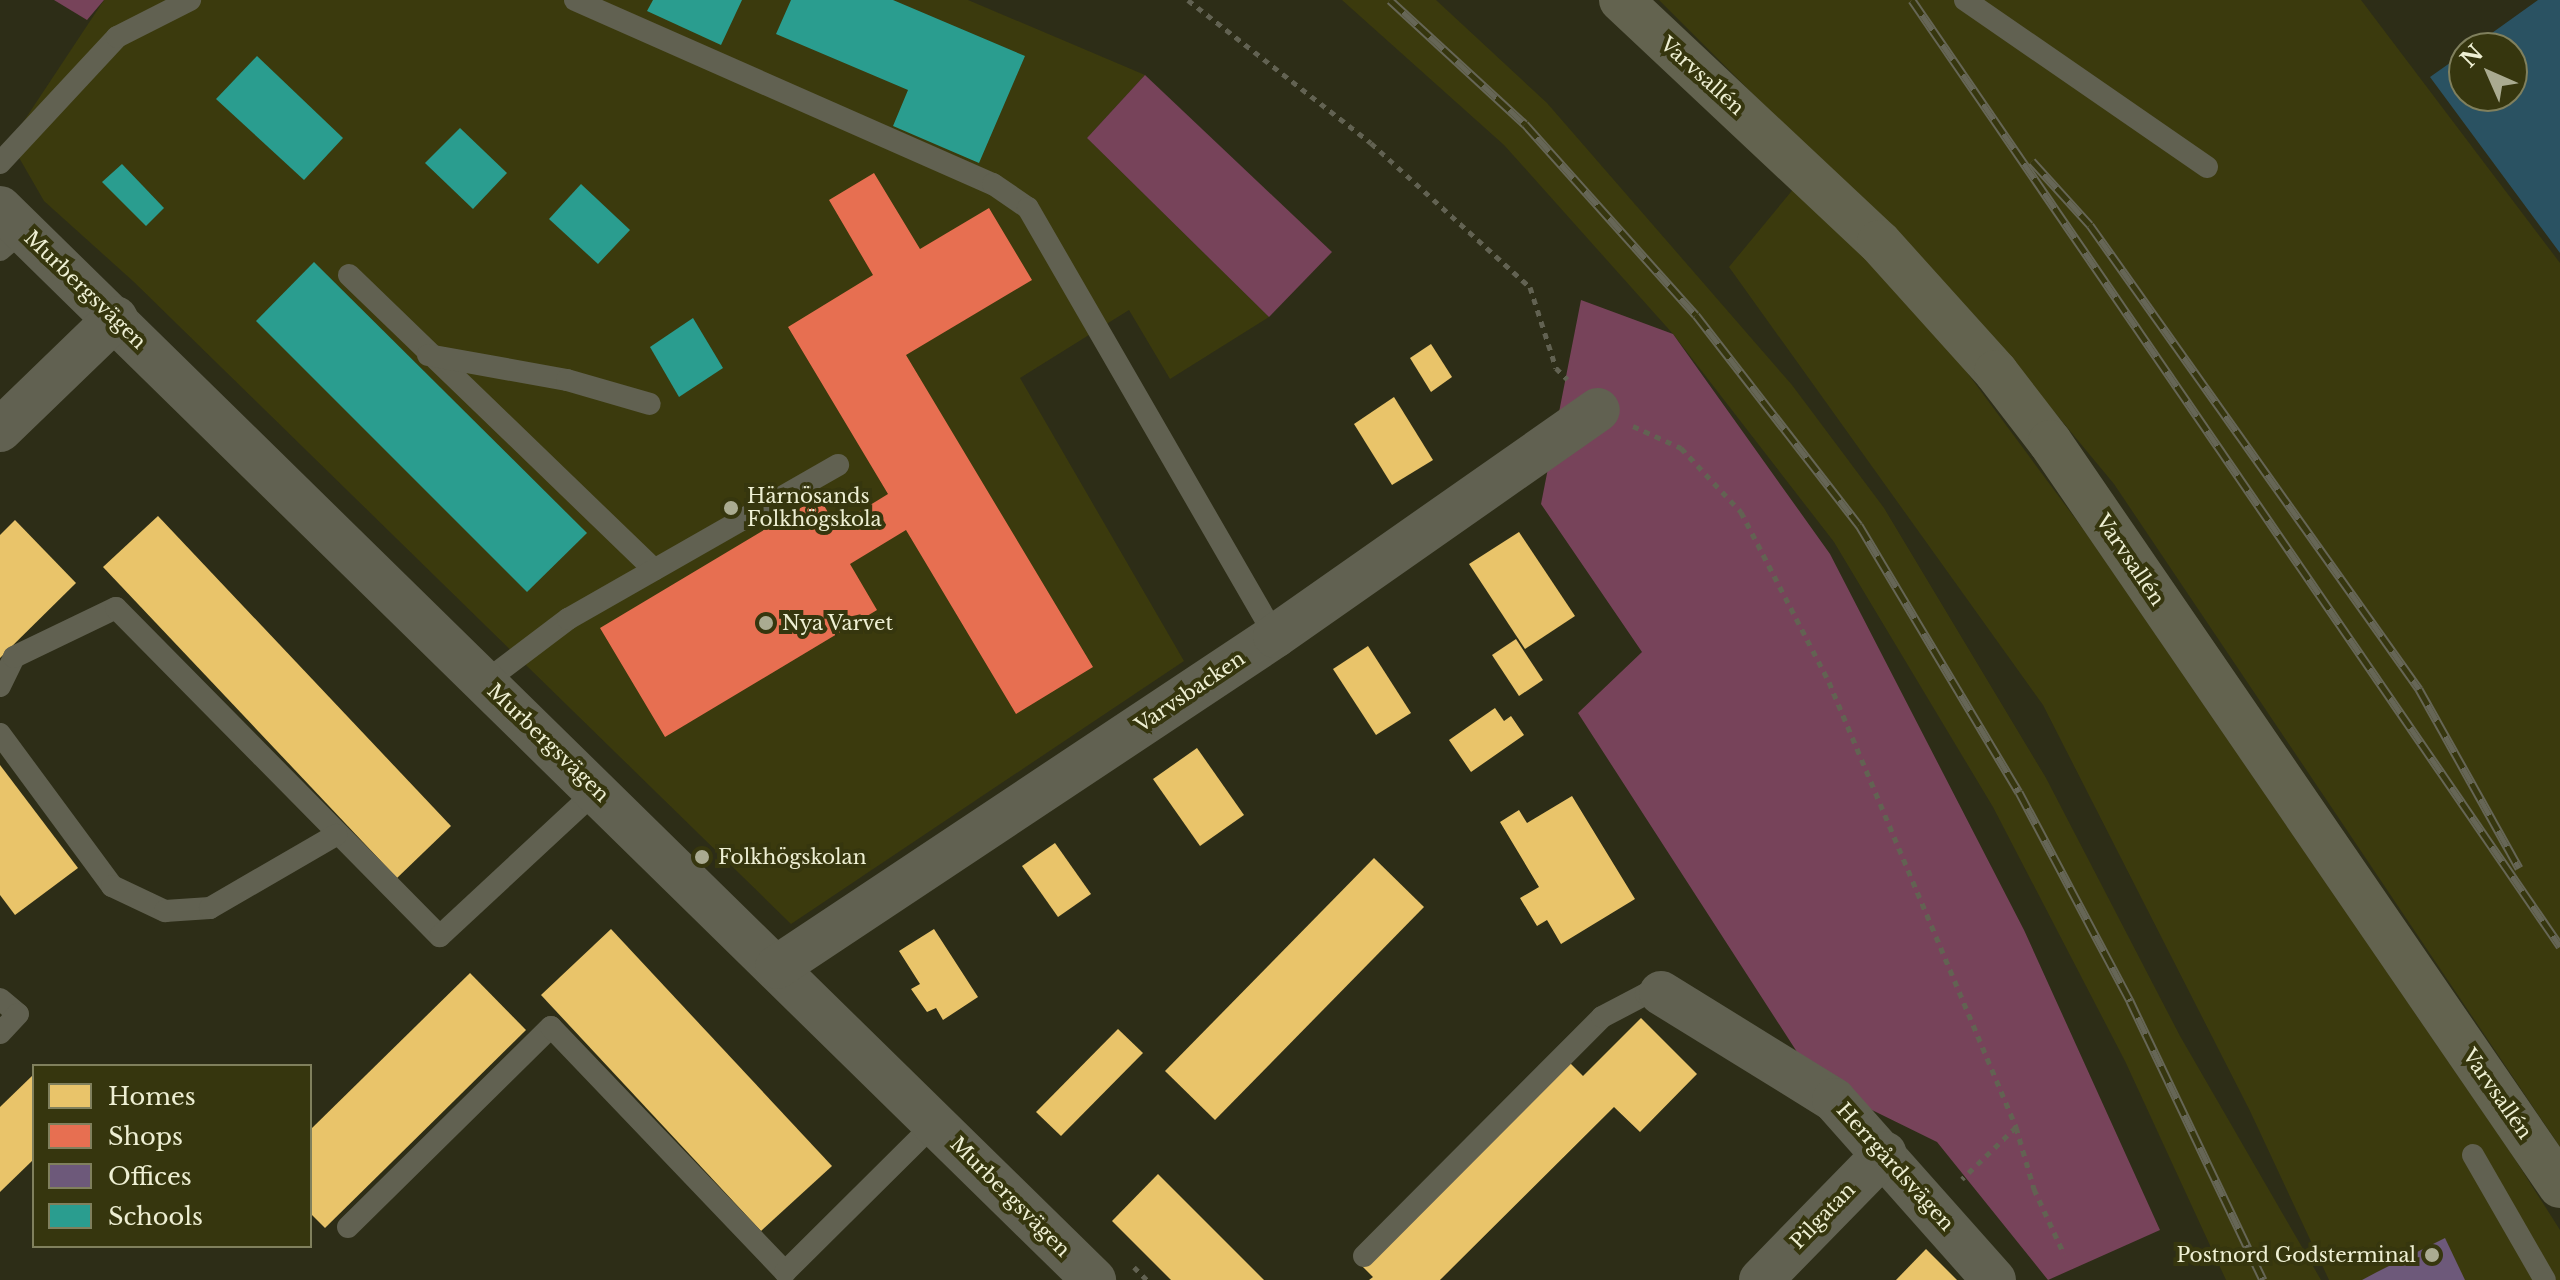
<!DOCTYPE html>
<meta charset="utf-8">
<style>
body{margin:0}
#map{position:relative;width:2560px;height:1280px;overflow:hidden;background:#2d2d17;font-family:"Libre Baskerville",serif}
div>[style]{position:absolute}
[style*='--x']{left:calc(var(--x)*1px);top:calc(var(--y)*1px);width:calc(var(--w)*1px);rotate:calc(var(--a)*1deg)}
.built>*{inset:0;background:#3b3a0d}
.green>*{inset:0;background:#77435a}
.water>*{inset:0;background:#2a5262}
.homes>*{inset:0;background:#e9c46a}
.shops>*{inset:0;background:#e76f51}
.offices>*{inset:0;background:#6d597a}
.schools>*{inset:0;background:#2a9d8f}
.path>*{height:5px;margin-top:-2.5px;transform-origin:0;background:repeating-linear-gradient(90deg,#626252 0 6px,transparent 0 12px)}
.lane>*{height:22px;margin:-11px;padding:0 11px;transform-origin:11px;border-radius:11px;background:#616151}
.street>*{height:44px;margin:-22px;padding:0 22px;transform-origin:22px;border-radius:22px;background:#616151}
.secondary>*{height:44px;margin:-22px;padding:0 22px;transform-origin:22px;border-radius:22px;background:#63634f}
.rail>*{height:9px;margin-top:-4.5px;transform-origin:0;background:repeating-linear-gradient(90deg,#36360e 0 18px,#666656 0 36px);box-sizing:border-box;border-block:2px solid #666656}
.dots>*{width:22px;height:22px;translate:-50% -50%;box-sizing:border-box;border:4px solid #36360e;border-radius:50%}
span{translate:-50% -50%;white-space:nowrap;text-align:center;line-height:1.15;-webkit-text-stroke:8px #36360e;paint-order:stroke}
.street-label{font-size:20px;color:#eeefd3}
.poi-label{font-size:20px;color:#eeefd3}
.left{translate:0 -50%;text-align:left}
.right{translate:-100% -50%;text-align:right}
.legend{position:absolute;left:32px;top:1064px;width:280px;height:184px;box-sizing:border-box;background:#36360e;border:2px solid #80805d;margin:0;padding:10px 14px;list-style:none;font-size:24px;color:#eeefd3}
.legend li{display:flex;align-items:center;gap:16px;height:40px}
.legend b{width:40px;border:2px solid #80805d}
.north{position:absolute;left:2448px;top:32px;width:80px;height:80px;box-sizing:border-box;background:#36360e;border:2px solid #80805d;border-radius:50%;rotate:315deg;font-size:22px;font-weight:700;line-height:32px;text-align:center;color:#eeefd3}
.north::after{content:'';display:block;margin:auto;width:28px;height:36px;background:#aaab91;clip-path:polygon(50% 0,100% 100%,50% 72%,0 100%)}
</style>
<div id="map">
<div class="built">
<i style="clip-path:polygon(104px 0,968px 0,1145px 75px,1087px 138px,1269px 317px,1170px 379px,1129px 310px,1020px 378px,1184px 661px,791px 924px,134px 282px,44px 201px,10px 142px)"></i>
<i style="clip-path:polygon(1342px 0,1436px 0,1547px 103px,1792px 385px,1884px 508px,2046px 778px,2180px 1036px,2321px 1280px,2226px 1280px,2125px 1061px,1993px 807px,1834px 542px,1673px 334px,1504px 145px)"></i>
<i style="clip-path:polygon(1659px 0,2361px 0,2560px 263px,2560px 1147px,2114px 484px,1975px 316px)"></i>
<i style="clip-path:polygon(1795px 187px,1937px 332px,2086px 533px,2511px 1153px,2560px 1230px,2560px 1280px,2329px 1280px,2250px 1111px,2043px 705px,1729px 267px)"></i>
</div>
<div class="green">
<i style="clip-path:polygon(54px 0,104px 0,87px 20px)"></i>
<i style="clip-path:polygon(1145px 75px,1332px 252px,1269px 317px,1087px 138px)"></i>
<i style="clip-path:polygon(1581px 300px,1673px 334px,1830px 554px,2024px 930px,2160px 1230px,2048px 1280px,1937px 1142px,1817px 1083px,1578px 713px,1642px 652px,1541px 504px)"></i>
</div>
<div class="water">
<i style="clip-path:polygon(2538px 0,2560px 0,2560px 253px,2430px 77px,2464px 53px,2464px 96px,2512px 96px,2512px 48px,2471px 48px)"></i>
</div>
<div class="homes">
<i style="clip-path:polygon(1431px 344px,1452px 377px,1431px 392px,1410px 358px)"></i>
<i style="clip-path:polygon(1394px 397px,1433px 460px,1392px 485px,1354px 424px)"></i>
<i style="clip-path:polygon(158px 516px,451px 826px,397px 878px,103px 567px)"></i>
<i style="clip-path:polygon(15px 520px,76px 583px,0 658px,0 535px)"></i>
<i style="clip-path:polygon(1519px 532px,1575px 616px,1525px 649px,1469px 564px)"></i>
<i style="clip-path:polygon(1516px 639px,1543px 680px,1519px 696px,1492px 655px)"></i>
<i style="clip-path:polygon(1368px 646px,1411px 713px,1376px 735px,1333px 669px)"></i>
<i style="clip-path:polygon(1495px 708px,1504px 721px,1511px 716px,1524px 735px,1471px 772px,1449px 740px)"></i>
<i style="clip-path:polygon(1197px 748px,1244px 815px,1200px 846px,1153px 779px)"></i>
<i style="clip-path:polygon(0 765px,78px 868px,15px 915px,0 895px)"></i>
<i style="clip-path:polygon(1572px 796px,1635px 899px,1561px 944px,1547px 920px,1537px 926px,1520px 898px,1539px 887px,1500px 822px,1519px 810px,1527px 823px)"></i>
<i style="clip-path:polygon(1055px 843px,1091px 894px,1058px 917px,1022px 866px)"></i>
<i style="clip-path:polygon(1374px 858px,1424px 907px,1215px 1120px,1165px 1071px)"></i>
<i style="clip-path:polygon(611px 929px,832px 1166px,761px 1231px,541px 995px)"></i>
<i style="clip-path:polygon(934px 929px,978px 997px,943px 1020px,936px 1008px,927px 1012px,911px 989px,920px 984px,899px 951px)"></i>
<i style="clip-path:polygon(470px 973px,526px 1030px,325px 1228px,310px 1213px,310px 1130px)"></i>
<i style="clip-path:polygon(1641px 1018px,1697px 1074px,1640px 1132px,1614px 1107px,1440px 1280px,1369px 1280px,1373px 1277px,1362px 1266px,1567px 1060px,1583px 1076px)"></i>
<i style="clip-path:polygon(1118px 1029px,1143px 1053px,1061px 1136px,1036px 1112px)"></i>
<i style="clip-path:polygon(34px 1074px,34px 1159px,0 1192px,0 1107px)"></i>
<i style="clip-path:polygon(1158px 1174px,1264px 1280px,1171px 1280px,1112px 1221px)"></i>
<i style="clip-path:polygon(1926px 1249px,1957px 1280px,1896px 1280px)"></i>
</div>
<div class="shops">
<i style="clip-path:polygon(874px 173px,920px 249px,989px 208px,1032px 280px,906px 355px,1093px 667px,1016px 714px,906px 530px,850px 564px,877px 610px,665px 737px,600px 628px,819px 497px,836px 526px,888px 494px,788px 327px,873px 275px,829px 200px)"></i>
</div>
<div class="offices">
<i style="clip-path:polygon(2445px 1238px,2465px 1280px,2362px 1280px,2377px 1272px)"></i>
</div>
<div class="schools">
<i style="clip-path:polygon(653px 0,742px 0,721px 45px,647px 11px)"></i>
<i style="clip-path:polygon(791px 0,893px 0,1025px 56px,979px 163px,893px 126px,908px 90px,776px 34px)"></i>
<i style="clip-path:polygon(257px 56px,343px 138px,304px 180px,216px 99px)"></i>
<i style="clip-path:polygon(460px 128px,507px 173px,473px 209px,425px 163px)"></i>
<i style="clip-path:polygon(122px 164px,164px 208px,146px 226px,102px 182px)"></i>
<i style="clip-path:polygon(581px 184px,630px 230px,598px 264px,549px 219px)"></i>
<i style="clip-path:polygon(314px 262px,587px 533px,527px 592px,256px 321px)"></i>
<i style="clip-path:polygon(693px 318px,723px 368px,679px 397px,650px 347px)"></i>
</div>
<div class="path">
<i style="--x:1188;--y:0;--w:232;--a:38"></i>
<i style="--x:1371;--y:143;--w:215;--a:42.2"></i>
<i style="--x:1530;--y:287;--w:85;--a:72.2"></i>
<i style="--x:1556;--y:368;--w:16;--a:45"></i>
<i style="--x:1633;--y:426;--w:53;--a:24.6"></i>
<i style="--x:1681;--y:448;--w:88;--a:46.8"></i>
<i style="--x:1741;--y:512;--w:191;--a:62.6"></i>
<i style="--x:1829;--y:682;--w:483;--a:67.2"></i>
<i style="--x:2016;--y:1127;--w:75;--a:136.1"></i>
<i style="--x:2016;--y:1127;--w:65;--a:73.8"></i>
<i style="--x:2034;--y:1189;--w:72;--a:65.2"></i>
<i style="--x:1134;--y:1267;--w:18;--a:45"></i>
</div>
<div class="lane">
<i style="--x:575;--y:0;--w:457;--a:23.8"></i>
<i style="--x:993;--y:184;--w:42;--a:34.4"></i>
<i style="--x:1028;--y:208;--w:494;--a:60"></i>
<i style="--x:1965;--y:0;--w:294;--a:34.6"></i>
<i style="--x:0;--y:163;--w:172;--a:-47.1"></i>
<i style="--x:117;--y:37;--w:82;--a:-26.9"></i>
<i style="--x:0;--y:250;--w:31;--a:-40"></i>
<i style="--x:349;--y:275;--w:424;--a:44"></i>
<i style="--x:428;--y:355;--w:141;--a:10.2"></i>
<i style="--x:567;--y:380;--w:86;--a:16.1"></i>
<i style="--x:486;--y:681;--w:103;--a:-37.1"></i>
<i style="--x:568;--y:619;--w:311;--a:-29.7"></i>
<i style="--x:0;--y:686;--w:32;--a:-64"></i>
<i style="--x:14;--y:657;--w:113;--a:-25.7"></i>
<i style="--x:116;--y:608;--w:461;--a:45.4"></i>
<i style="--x:440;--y:936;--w:214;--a:-42.9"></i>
<i style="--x:0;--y:734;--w:189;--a:53.6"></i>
<i style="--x:112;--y:886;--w:59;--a:25.3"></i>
<i style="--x:165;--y:911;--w:45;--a:-3.8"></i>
<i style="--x:210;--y:908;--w:146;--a:-30.1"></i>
<i style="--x:0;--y:999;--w:23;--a:40"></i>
<i style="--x:18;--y:1014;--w:26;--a:133"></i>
<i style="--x:2473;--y:1155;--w:144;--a:60.1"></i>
<i style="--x:348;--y:1227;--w:285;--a:-44.6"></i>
<i style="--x:551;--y:1027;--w:339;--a:46.3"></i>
<i style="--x:785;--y:1272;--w:211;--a:-44.8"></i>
<i style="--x:1364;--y:1256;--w:337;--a:-45.1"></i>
<i style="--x:1602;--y:1017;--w:50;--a:-27.6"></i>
<i style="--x:1646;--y:994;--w:15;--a:-4"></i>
</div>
<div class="street">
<i style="--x:0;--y:208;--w:1532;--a:44.42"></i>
<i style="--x:0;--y:430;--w:161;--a:-44"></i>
<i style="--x:777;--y:967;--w:598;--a:-33.61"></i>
<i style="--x:1275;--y:636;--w:394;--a:-35"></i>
<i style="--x:1661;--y:993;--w:203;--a:31.7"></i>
<i style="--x:1834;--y:1100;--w:241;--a:48.4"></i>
<i style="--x:1761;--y:1280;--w:177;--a:-45.7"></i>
</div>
<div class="secondary">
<i style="--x:1621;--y:0;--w:354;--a:43.2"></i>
<i style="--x:1879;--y:242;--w:175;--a:48"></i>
<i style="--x:1996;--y:372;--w:88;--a:52.4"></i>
<i style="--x:2050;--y:442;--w:902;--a:55.57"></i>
</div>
<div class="rail">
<i style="--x:1390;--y:0;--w:183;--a:42.6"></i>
<i style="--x:1525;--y:124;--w:256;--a:48.2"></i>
<i style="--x:1696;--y:315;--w:266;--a:52.2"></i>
<i style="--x:1859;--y:525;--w:311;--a:59.1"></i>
<i style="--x:2019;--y:792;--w:237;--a:62"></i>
<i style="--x:2130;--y:1001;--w:309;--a:64.5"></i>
<i style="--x:1912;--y:0;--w:1147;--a:55.59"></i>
<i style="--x:2032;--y:161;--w:86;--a:47.8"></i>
<i style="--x:2090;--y:225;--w:569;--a:54.66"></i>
<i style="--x:2419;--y:689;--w:205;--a:60.8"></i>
</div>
<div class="dots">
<i style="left:731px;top:508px;background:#aaab91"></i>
<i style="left:766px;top:623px;background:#aaab91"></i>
<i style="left:702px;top:857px;background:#aaab91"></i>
<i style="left:2432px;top:1255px;background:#aaab91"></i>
</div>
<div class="street-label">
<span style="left:1702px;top:76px;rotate:42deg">Varvsallén</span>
<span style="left:85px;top:290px;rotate:44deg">Murbergsvägen</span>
<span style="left:2130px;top:560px;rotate:56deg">Varvsallén</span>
<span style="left:1190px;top:692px;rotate:-34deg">Varvsbacken</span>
<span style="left:548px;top:743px;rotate:44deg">Murbergsvägen</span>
<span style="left:2497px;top:1094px;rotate:55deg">Varvsallén</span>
<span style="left:1895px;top:1167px;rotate:48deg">Herrgårdsvägen</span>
<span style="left:1010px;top:1197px;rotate:45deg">Murbergsvägen</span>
<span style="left:1823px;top:1216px;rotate:-46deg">Pilgatan</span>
</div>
<div class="poi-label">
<span class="left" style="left:747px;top:508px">Härnösands<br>Folkhögskola</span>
<span class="left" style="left:782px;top:623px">Nya Varvet</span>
<span class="left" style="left:718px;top:857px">Folkhögskolan</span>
<span class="right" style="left:2416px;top:1255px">Postnord Godsterminal</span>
</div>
<ul class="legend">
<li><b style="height:22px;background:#e9c46a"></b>Homes</li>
<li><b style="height:22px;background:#e76f51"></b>Shops</li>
<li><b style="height:22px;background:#6d597a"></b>Offices</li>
<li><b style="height:22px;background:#2a9d8f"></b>Schools</li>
</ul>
<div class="north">N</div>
</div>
